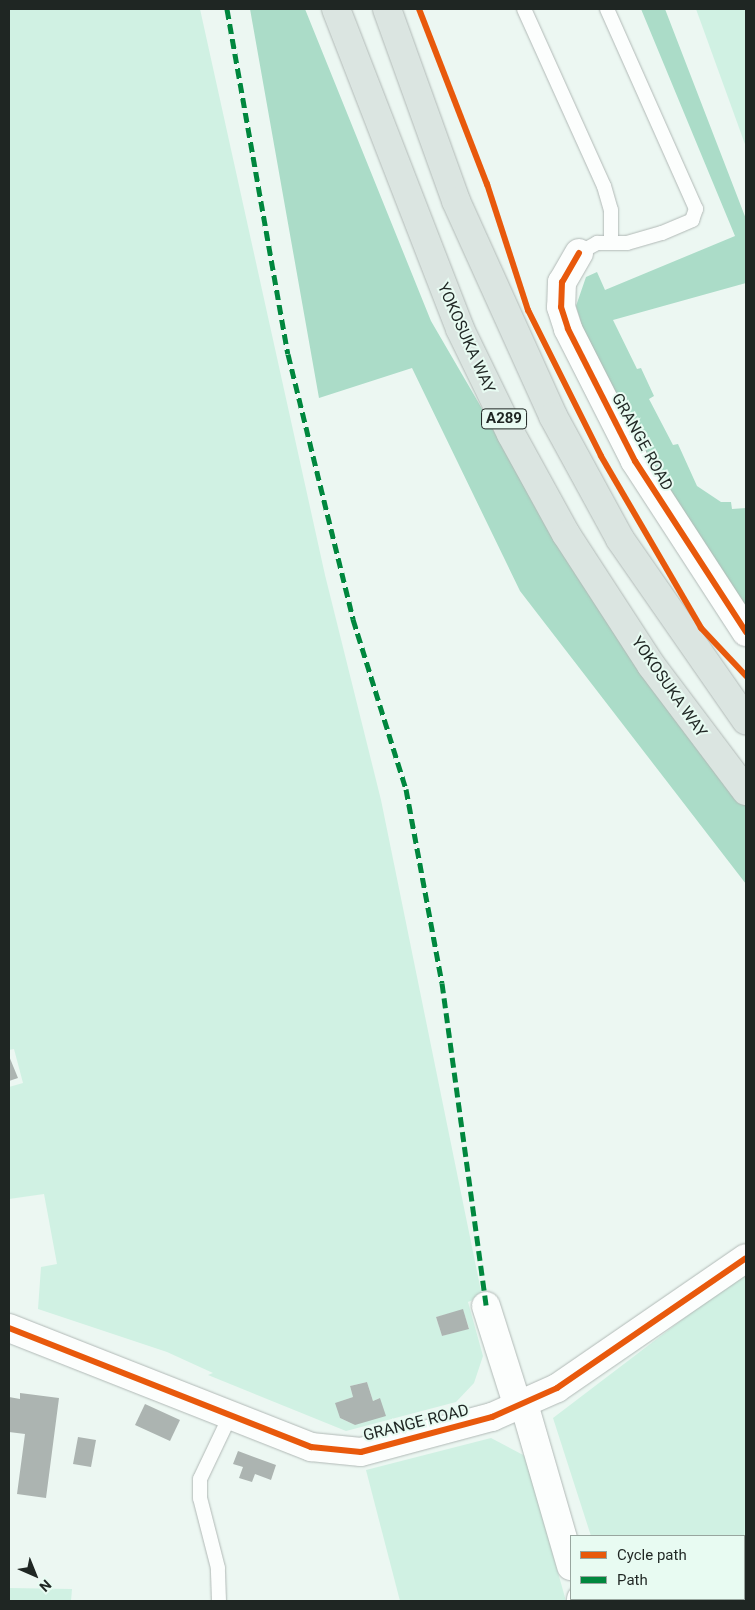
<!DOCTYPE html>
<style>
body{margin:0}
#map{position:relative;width:755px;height:1610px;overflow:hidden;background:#ecf7f2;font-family:Roboto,sans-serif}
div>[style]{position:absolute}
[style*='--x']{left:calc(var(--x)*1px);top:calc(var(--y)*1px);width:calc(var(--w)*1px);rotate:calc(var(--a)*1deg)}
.green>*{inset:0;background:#d0f1e3}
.forest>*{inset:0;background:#abdcc8}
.building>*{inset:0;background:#acb4b1}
.roads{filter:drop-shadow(0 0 1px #b1b9b6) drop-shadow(0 0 1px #b1b9b6)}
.service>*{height:14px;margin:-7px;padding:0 7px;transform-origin:7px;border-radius:7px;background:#fcfefd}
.minor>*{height:28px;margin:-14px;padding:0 14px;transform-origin:14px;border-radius:14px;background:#fcfefd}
.primary>*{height:28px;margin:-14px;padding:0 14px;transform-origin:14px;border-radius:14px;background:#dbe5e1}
.quiet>*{height:5px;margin-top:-2.5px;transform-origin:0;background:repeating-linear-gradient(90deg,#00873e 0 10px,transparent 0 15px)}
.cycleway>*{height:6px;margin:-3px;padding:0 3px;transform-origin:3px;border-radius:3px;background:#e8590c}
span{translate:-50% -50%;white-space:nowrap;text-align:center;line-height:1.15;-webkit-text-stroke:4px #e8fbf2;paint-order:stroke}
.shield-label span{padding:1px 4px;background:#e8fbf2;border:1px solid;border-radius:4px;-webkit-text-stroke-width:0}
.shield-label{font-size:15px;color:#1f2623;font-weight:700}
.street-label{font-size:16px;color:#1f2623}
.frame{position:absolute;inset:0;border:10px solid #1f2623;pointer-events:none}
.legend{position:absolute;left:570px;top:1535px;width:175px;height:65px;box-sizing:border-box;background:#e8fbf2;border:1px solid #98a69f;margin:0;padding:6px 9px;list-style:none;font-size:15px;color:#1f2623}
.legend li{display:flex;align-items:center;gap:10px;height:25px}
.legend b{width:25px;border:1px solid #98a69f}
.north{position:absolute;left:10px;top:1550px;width:50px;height:50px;-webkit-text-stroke:4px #e8fbf2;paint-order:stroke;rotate:136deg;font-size:14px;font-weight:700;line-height:20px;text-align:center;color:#1f2623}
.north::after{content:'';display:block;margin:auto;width:18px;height:22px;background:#1f2623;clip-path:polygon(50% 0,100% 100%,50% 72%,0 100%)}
</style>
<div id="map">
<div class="green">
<i style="clip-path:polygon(evenodd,9px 9px,200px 9px,325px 575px,381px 800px,482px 1296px,468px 1302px,483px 1356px,474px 1383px,456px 1402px,346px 1431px,208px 1375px,213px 1373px,167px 1352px,38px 1309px,41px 1267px,57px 1264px,44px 1194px,9px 1199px,9px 1087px,23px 1083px,14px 1049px,9px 1050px,9px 9px,463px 1310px,469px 1328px,442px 1336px,436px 1317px,463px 1310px,9px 9px,367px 1382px,373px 1401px,380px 1398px,355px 1425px,340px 1418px,336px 1403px,353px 1397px,350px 1386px,367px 1382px)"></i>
<i style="clip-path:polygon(696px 9px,746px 9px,746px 147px)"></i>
<i style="clip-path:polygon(746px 1271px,746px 1601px,610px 1601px,744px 1599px,744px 1536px,591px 1536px,553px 1418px)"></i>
<i style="clip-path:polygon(491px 1438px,525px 1456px,566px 1601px,400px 1601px,366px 1470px)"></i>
<i style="clip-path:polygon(9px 1588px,72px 1589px,71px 1601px,9px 1601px)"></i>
</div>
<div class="forest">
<i style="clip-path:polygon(250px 9px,305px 9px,431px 321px,570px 560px,746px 803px,746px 884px,520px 591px,412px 368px,319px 398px)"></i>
<i style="clip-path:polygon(641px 9px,665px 9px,746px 219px,746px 283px,613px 320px,637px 369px,641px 368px,654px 396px,649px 399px,673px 445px,678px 444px,697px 486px,721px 502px,731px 502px,732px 509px,746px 508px,746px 619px,718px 581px,594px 365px,576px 306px,586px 277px,597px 272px,605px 290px,735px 236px)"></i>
</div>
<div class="building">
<i style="clip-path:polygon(9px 1056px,18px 1078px,9px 1081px)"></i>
<i style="clip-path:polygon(463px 1309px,469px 1329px,442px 1336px,436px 1317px)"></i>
<i style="clip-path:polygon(367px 1382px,373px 1401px,380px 1398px,386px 1416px,355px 1425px,340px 1418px,335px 1403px,353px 1397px,350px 1386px)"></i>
<i style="clip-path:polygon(20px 1393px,59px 1398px,46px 1498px,17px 1494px,25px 1434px,9px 1432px,9px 1397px,20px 1399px)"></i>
<i style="clip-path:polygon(145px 1404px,180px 1420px,170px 1441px,135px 1425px)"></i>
<i style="clip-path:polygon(78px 1437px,96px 1440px,91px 1467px,73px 1464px)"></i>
<i style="clip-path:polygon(238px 1451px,276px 1465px,271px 1480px,255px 1474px,252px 1482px,239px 1478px,243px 1467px,233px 1464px)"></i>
</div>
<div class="roads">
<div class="service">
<i style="--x:524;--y:9;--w:194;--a:65.7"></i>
<i style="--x:604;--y:186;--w:25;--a:74"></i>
<i style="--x:611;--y:210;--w:33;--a:90"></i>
<i style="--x:579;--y:253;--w:21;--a:-29"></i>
<i style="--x:597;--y:243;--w:30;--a:0"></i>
<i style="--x:627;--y:243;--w:36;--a:-16"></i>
<i style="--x:662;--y:233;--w:33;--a:-23"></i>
<i style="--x:692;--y:220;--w:12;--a:-70"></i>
<i style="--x:696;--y:209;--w:219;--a:-114"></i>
<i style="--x:219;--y:1601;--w:33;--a:-92"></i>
<i style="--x:218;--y:1568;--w:72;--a:-104.4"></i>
<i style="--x:200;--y:1498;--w:19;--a:-90"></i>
<i style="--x:200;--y:1479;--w:70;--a:-64.5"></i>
</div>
<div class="minor">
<i style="--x:579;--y:253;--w:34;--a:120"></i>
<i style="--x:562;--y:282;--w:25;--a:92"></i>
<i style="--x:561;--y:307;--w:23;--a:72"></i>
<i style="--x:568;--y:329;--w:148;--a:63.1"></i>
<i style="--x:635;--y:461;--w:204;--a:57"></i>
<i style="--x:486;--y:1306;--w:106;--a:72.4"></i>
<i style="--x:9;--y:1328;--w:325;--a:21.5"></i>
<i style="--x:311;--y:1447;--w:50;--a:5.7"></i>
<i style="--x:361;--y:1452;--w:136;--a:-15"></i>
<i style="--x:492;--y:1417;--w:71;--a:-24"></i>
<i style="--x:557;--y:1388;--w:229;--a:-34.5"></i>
<i style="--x:524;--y:1404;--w:169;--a:73.8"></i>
<i style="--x:581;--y:1599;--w:2;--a:63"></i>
</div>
<div class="primary">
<i style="--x:336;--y:9;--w:343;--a:68.8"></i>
<i style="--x:460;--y:329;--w:117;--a:64.1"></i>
<i style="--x:511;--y:434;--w:114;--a:61.2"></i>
<i style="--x:566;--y:534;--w:156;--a:57"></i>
<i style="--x:651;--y:665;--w:158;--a:53"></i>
<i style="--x:387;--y:9;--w:204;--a:70.2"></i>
<i style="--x:456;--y:201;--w:236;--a:65.7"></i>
<i style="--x:553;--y:416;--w:140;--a:61.4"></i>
<i style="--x:620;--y:539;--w:221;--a:55.2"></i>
</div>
</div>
<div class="quiet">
<i style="--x:227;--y:9;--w:350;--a:80"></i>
<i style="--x:288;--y:354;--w:273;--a:76.2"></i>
<i style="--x:353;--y:619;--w:178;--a:72.7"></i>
<i style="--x:406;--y:789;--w:197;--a:79.5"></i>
<i style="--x:442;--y:983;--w:326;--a:82.2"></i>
</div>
<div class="cycleway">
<i style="--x:419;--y:9;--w:188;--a:68.8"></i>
<i style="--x:487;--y:184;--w:133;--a:72"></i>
<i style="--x:528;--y:310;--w:163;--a:63.4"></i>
<i style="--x:601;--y:456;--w:199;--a:59.8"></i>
<i style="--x:701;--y:628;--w:66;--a:46.8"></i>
<i style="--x:579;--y:253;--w:34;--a:120"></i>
<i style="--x:562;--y:282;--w:25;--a:92"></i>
<i style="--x:561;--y:307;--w:23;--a:72"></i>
<i style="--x:568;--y:329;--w:148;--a:63.1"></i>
<i style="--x:635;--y:461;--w:204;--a:57"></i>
<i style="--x:9;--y:1328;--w:325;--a:21.5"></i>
<i style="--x:311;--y:1447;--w:50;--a:5.7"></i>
<i style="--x:361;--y:1452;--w:136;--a:-15"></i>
<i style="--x:492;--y:1417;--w:71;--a:-24"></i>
<i style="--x:557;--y:1388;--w:229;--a:-34.5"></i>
</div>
<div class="shield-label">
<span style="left:504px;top:419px">A289</span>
</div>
<div class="street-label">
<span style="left:466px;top:338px;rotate:66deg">YOKOSUKA WAY</span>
<span style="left:642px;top:442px;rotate:61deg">GRANGE ROAD</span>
<span style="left:669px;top:687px;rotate:55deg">YOKOSUKA WAY</span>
<span style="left:416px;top:1423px;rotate:-14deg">GRANGE ROAD</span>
</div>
<div class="frame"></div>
<ul class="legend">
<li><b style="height:6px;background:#e8590c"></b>Cycle path</li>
<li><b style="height:6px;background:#00873e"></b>Path</li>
</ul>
<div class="north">N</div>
</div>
